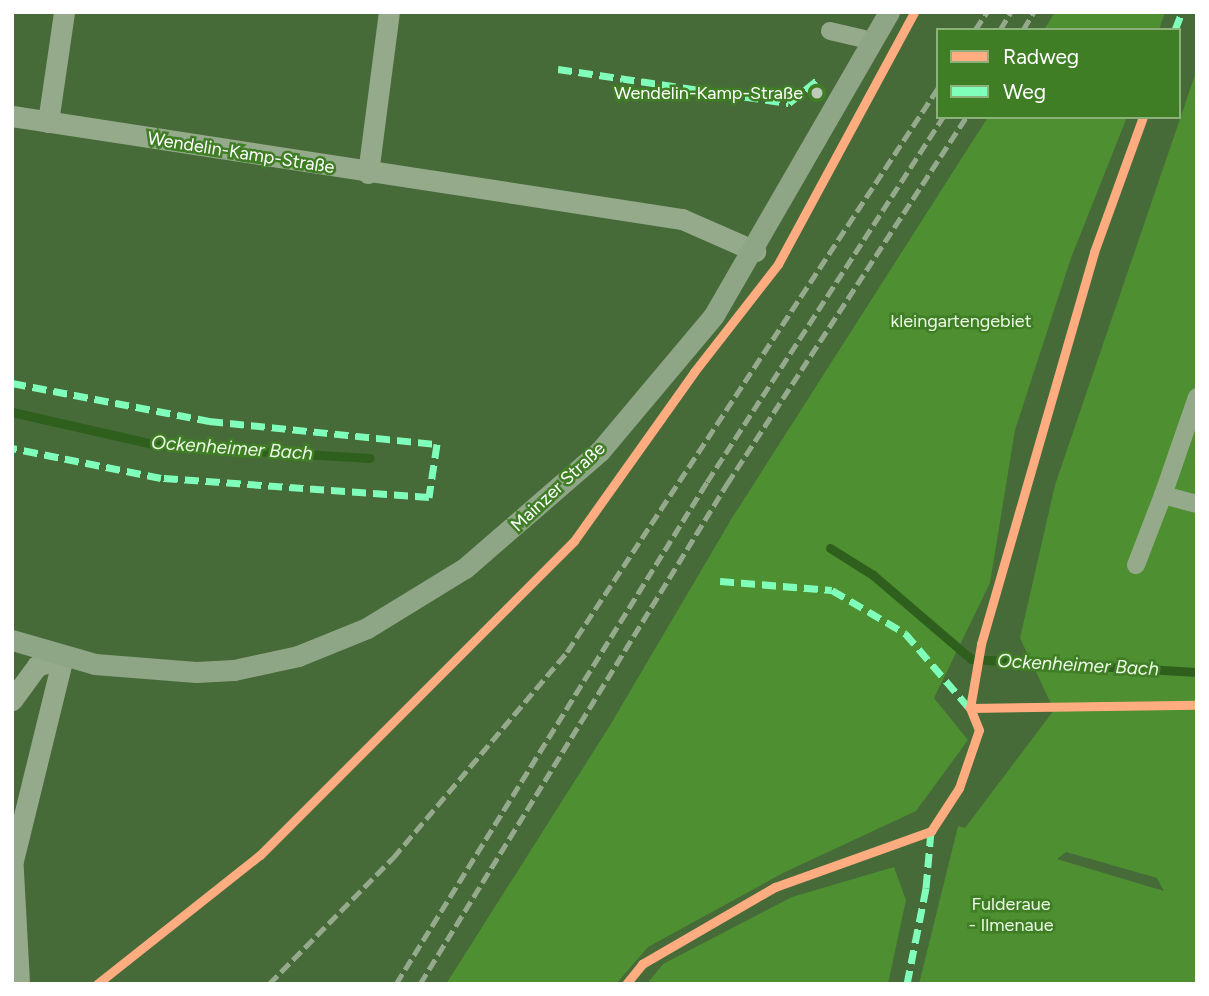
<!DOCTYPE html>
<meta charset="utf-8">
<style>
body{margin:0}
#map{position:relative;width:1209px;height:996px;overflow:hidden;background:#476a39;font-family:Figtree,sans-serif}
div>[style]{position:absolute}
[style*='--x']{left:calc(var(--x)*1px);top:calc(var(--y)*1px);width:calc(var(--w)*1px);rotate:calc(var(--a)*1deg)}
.green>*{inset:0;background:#4d8f31}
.stream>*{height:9px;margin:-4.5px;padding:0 4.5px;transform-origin:4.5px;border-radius:4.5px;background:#2f5f1d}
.lane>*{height:18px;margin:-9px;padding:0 9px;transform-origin:9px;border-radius:9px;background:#94aa8b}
.street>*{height:21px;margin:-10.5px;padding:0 10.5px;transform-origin:10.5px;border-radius:10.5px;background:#94aa8b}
.secondary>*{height:21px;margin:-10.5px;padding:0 10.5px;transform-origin:10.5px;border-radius:10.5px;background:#8ea685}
.rail>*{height:5px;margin-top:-2.5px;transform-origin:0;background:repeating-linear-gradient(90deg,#95aa8c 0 12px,transparent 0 17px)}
.quiet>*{height:7px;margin-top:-3.5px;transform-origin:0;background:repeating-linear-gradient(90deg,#80ffba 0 14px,transparent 0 21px)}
.cycleway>*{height:9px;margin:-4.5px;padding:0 4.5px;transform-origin:4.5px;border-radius:4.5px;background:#ffac80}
.dots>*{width:19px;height:19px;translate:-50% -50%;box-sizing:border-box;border:4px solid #3f7e25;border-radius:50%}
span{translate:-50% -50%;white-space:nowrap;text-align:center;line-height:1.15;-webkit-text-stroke:5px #3f7e25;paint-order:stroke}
.poi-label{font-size:18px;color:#fff}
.right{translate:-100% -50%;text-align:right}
.street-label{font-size:18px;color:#fff}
.park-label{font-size:18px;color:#eaf9e4}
.water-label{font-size:19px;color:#ebf9e5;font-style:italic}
.frame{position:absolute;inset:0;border:14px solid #fff;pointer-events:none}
.legend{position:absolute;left:936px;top:28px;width:245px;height:91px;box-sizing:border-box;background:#3f7e25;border:2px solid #8cb27c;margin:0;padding:9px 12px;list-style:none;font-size:21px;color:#fff}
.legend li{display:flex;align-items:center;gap:14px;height:35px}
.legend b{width:35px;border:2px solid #8cb27c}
</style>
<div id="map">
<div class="green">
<i style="clip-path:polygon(1055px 12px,1165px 12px,1159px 30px,1044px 30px)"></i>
<i style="clip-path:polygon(evenodd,1197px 69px,1197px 984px,919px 984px,958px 826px,965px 828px,1054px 710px,1020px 638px,1055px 485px,1197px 69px,1066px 852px,1157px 878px,1164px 891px,1057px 859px,1066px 852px)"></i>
<i style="clip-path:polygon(988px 117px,1127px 117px,1071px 258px,1015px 430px,990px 583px,934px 698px,968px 740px,916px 811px,783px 873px,648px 947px,616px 984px,446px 984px,609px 727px,732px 518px)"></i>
<i style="clip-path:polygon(894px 867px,906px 900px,888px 984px,647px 984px,663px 964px,792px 897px)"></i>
</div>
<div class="stream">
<i style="--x:12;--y:412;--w:149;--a:12.8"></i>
<i style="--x:157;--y:445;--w:213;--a:3.5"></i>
<i style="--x:830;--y:548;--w:51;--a:32.1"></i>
<i style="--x:873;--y:575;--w:129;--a:40.6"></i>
<i style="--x:971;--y:659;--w:226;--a:3.3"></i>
</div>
<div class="lane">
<i style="--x:830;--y:31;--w:44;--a:13.1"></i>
<i style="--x:1197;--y:397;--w:104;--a:109.1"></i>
<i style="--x:1163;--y:495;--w:35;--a:15"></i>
<i style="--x:1136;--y:565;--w:75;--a:-68.9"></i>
</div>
<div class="street">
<i style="--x:12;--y:116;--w:678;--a:8.74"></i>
<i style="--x:682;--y:219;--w:80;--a:23.7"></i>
<i style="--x:48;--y:122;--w:111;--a:-81.7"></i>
<i style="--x:368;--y:173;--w:162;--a:-82.6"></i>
<i style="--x:12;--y:700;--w:42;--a:-53.7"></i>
<i style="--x:37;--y:666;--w:28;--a:-19"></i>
<i style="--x:63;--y:657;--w:209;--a:103.8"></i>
<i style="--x:12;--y:853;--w:131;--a:86.9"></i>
</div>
<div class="secondary">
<i style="--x:12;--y:640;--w:86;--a:16.1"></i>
<i style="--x:95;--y:664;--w:101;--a:4.5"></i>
<i style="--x:196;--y:672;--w:38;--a:-3"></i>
<i style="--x:234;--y:670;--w:66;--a:-12.3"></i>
<i style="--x:298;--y:656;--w:74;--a:-22.1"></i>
<i style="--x:367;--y:628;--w:115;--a:-31.5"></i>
<i style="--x:465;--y:568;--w:179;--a:-40.9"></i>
<i style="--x:600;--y:451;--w:177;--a:-50"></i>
<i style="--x:714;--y:315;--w:350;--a:-60"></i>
</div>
<div class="rail">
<i style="--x:975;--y:30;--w:22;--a:-56"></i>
<i style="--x:1000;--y:30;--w:21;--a:-59"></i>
<i style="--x:1023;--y:30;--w:21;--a:-59"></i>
<i style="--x:269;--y:984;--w:177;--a:-45.5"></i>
<i style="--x:393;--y:858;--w:270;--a:-49.8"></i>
<i style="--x:567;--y:652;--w:675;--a:-56.66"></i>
<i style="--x:396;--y:984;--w:591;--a:-58.22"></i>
<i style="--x:707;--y:482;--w:435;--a:-57.1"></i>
<i style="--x:420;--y:984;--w:587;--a:-58.45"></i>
<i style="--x:727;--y:484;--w:438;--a:-56.9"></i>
</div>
<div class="quiet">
<i style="--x:1175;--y:30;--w:19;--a:-69"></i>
<i style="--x:558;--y:69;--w:233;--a:8.4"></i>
<i style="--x:789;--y:103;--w:40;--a:-39"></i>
<i style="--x:12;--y:383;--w:201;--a:10.9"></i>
<i style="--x:209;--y:421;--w:229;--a:5.8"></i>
<i style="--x:437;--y:444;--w:54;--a:98.6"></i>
<i style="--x:429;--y:497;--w:269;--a:-175.9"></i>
<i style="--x:161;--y:478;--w:152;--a:-168.6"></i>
<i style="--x:720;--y:581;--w:112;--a:4.6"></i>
<i style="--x:832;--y:590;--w:85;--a:30.5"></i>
<i style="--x:905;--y:633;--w:101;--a:49.4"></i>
<i style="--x:907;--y:984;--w:98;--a:-78.8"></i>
<i style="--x:926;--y:888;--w:57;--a:-85"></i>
</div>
<div class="cycleway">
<i style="--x:970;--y:708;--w:227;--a:-0.8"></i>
<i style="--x:97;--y:984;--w:208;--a:-38.4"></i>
<i style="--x:260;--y:855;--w:444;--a:-45"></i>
<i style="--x:574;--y:541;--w:207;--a:-54.6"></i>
<i style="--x:694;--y:372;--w:137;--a:-52.1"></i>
<i style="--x:778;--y:264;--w:286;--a:-61.6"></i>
<i style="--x:626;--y:984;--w:26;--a:-51"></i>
<i style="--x:642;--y:964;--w:154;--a:-30.1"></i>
<i style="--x:775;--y:887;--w:166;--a:-19.7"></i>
<i style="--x:931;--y:831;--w:51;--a:-56.9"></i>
<i style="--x:959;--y:788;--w:61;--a:-71"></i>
<i style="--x:979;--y:730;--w:24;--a:-112"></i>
<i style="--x:970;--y:708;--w:65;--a:-80.2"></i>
<i style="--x:981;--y:644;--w:408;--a:-73.9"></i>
<i style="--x:1094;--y:252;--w:144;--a:-70.1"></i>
</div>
<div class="dots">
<i style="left:817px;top:93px;background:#bfcbba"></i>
</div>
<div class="poi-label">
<span class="right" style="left:803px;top:93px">Wendelin-Kamp-Straße</span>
</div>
<div class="street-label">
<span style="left:241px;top:153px;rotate:9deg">Wendelin-Kamp-Straße</span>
<span style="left:558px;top:487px;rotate:-43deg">Mainzer Straße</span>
</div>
<div class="park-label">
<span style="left:961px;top:321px">kleingartengebiet</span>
<span style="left:1011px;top:915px">Fulderaue<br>- Ilmenaue</span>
</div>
<div class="water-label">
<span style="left:232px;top:448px;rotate:4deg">Ockenheimer Bach</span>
<span style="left:1078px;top:665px;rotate:3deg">Ockenheimer Bach</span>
</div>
<div class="frame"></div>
<ul class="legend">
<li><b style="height:9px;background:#ffac80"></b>Radweg</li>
<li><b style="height:9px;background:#80ffba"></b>Weg</li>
</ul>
</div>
